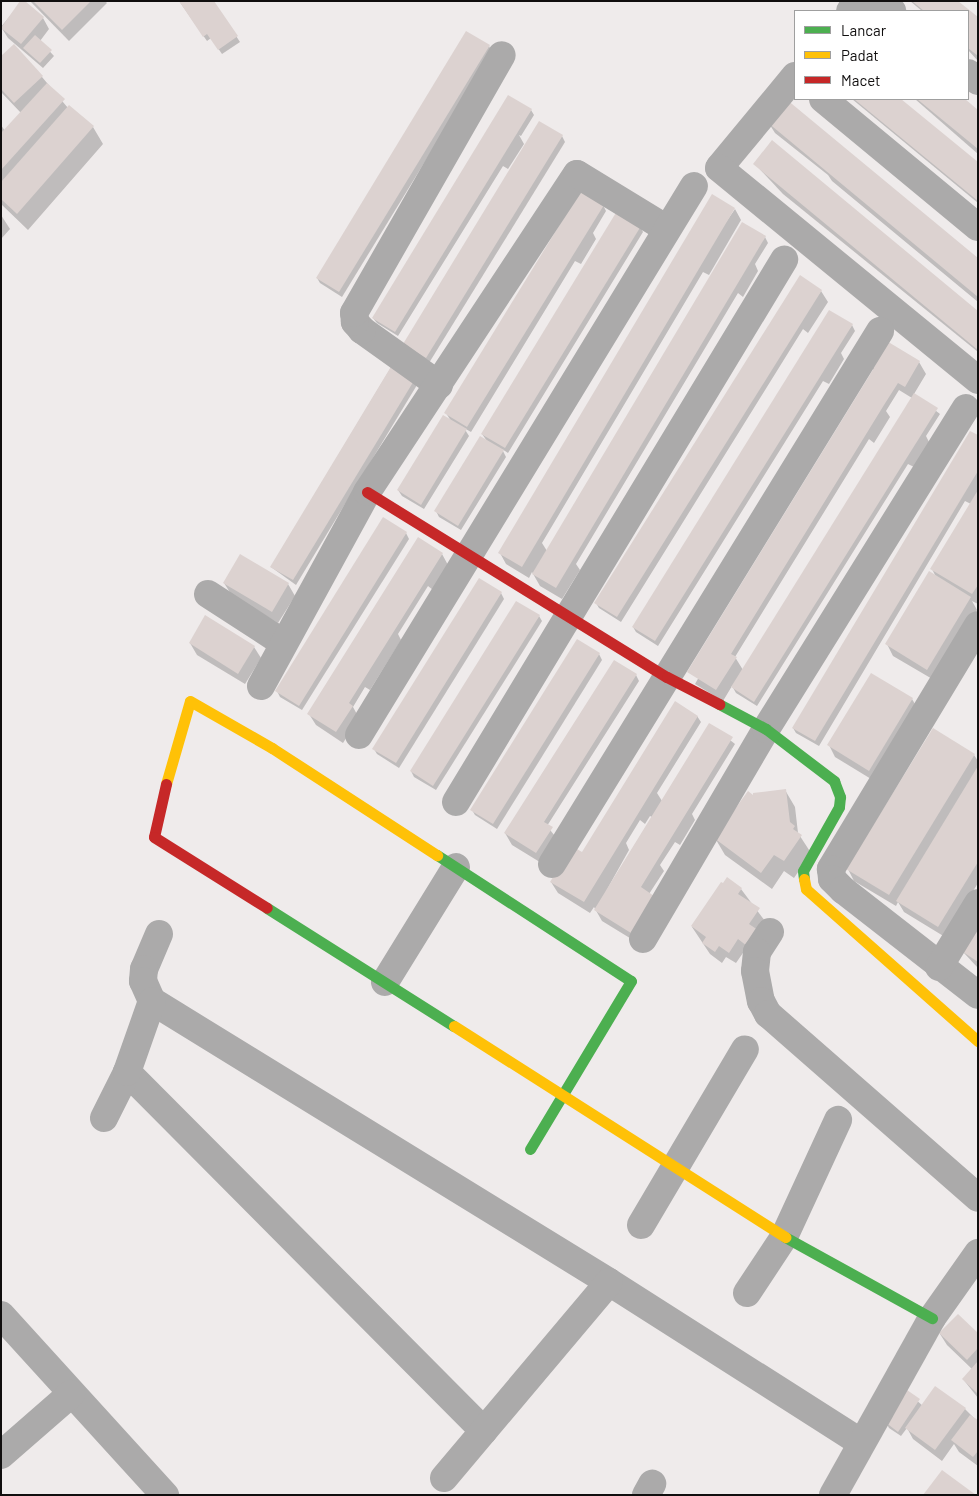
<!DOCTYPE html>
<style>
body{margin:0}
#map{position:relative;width:979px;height:1496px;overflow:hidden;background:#efebeb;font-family:Barlow,sans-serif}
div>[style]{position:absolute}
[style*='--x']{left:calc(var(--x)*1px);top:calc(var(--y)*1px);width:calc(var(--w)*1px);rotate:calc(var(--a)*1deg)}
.shadow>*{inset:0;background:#0003}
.building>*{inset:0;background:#dcd2d0}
.street>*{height:28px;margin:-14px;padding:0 14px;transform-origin:14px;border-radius:14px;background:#abaaaa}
.fast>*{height:11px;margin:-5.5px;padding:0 5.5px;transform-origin:5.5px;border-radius:5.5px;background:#4caf50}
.slow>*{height:11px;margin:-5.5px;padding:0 5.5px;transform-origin:5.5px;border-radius:5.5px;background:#ffc107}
.jam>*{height:11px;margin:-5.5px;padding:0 5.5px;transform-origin:5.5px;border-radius:5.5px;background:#c62828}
span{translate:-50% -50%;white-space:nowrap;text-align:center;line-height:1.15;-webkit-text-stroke:4px #fff;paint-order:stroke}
.frame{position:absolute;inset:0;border:2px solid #100e0e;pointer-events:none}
.legend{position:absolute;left:794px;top:10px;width:175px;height:90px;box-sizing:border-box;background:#fff;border:1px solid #9f9f9f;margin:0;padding:6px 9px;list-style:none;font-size:15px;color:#100e0e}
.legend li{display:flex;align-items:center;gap:10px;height:25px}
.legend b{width:25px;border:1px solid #9f9f9f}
</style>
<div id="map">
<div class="shadow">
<i style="clip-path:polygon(22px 1px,43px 18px,49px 29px,40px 41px,54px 56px,43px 68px,8px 38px,1px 27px)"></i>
<i style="clip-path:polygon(30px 1px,105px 1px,107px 3px,69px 41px)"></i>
<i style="clip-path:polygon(213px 1px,240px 42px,222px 54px,211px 38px,207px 41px,179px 1px)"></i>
<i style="clip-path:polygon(910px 1px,956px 1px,978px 19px,978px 61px,968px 50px,968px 11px,922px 11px)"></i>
<i style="clip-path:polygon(489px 46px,492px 52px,342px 297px,320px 283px,317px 278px)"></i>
<i style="clip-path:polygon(1px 58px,42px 77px,68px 108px,93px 127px,103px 144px,28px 230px,1px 204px,1px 125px,5px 131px,21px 113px,1px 92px)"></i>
<i style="clip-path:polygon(852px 99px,899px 99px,978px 164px,978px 203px)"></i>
<i style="clip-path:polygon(915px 99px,962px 99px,978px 112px,978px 154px)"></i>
<i style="clip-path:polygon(531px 110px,534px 115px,521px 136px,519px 135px,524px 144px,508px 169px,503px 166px,398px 336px,377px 323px,373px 318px)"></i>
<i style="clip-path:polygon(768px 122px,978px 260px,978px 302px,832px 181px,828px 175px,775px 133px)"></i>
<i style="clip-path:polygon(562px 136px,565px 142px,429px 363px,408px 350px)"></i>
<i style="clip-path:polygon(755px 164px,978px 312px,978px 352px,783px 194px)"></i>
<i style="clip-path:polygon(603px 205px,606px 211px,593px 233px,596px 239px,581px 264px,575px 261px,471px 432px,464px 428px,469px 436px,424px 509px,402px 496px,398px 490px,451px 421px,446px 413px)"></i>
<i style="clip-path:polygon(735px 209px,741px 220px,709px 275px,703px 272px,542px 543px,547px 551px,765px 237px,768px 243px,755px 264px,758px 271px,743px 297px,738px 293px,576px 564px,580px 570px,562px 599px,540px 586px,532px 572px,529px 578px,506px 564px,500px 553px)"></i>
<i style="clip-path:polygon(1px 215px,10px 229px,1px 239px)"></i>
<i style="clip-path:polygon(640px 226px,643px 232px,508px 453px,502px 449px,506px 457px,461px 530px,439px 517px,436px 511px,487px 441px,482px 434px)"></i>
<i style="clip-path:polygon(821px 291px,828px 302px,808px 333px,803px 329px,621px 622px,599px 608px,596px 603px)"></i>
<i style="clip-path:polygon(852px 325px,855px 331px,841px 353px,844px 359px,829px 384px,823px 381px,658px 646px,636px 632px,633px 627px)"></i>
<i style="clip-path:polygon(evenodd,919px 362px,926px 374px,914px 394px,940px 414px,926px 436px,929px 442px,914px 467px,908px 464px,757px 706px,736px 693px,732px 686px,723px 701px,695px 684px,874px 371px,870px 365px,919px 362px,899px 390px,912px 398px,743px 670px,735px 657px,869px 439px,874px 443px,890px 417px,886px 411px,899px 390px)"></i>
<i style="clip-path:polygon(392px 366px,417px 385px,296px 585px,271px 567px)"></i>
<i style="clip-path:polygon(978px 436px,978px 604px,972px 601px,977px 610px,934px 680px,893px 656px,887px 644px,936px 577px,932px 569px,971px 504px,965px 501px,819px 746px,796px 733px,793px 728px)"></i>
<i style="clip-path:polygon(406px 533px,409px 539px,302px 710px,280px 697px,277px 691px)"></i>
<i style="clip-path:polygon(442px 554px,448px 565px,433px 590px,428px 586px,398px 634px,401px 640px,370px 690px,365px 687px,353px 707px,359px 718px,343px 743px,316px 725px,309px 714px)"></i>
<i style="clip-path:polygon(240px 556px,288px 584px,295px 596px,278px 623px,231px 594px,224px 583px)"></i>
<i style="clip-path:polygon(501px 593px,504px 599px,399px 768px,377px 754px,374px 749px)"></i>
<i style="clip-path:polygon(539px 616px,542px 621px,436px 790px,414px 777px,411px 771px)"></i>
<i style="clip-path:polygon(190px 643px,254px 647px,261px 658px,245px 684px,197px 655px)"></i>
<i style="clip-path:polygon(599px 654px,602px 660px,497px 829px,475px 815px,472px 810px)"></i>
<i style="clip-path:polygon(636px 675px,639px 681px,547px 826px,558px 840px,543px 864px,512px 845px,505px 833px)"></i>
<i style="clip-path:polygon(912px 699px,919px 711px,876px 782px,835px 757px,829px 745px)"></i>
<i style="clip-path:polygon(evenodd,697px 716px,701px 722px,657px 793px,662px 801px,710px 724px,735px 744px,692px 814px,695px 820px,680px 845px,675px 842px,660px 865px,664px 871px,649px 894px,638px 943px,602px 921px,594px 907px,590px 913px,558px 893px,551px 882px,582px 854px,697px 716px,650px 816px,652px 817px,605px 893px,629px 850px,626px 843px,640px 820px,645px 824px,650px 816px)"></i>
<i style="clip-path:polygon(974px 755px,978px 761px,978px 883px,945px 937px,904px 912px,898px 902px,896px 906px,854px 881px,848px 869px)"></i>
<i style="clip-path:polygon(785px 790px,795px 807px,798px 833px,811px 853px,794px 878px,784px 871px,772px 889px,725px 855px,715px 838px,755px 798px)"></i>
<i style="clip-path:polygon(741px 889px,765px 921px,736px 963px,726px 957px,722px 963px,710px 954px,692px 927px)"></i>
<i style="clip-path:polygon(978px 931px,978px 968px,964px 953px)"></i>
<i style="clip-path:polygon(940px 1334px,978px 1334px,978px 1398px,963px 1379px,972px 1369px,947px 1345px)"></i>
<i style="clip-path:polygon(907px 1392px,923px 1406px,965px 1409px,978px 1422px,978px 1466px,959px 1452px,954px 1444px,942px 1461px,913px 1439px,907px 1428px,901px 1436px,889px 1428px,886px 1422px)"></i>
</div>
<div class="building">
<i style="clip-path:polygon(20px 1px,25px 1px,44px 17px,21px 44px,1px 28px)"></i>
<i style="clip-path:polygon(33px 1px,91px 1px,62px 30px)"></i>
<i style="clip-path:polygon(179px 1px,214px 1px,238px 36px,218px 50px,207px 34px,203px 37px)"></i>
<i style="clip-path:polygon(912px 1px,958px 1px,978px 17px,978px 56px,968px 48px,968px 11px,924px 11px)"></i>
<i style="clip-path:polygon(466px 31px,490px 45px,339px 292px,316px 278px)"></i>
<i style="clip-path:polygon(35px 35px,52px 50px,40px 63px,23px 48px)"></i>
<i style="clip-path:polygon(14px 44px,43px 76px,14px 103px,1px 89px,1px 56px)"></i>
<i style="clip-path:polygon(47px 83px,65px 99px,1px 170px,1px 133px)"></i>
<i style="clip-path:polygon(508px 95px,532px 109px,395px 332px,372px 318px)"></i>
<i style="clip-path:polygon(786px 99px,978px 258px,978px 297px,767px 122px)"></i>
<i style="clip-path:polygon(854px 99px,901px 99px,978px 162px,978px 201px)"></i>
<i style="clip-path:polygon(917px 99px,965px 99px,978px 110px,978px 149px)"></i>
<i style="clip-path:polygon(69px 105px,94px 126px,17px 214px,1px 199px,1px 182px)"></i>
<i style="clip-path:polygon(539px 121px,563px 135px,426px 358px,403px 344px)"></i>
<i style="clip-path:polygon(772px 140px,978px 311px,978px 350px,753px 164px)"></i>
<i style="clip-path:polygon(581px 190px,604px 205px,467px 427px,444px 413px)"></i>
<i style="clip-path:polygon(712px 194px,735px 208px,522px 567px,498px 553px)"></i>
<i style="clip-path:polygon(617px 211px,641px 226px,505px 448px,481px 434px)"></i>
<i style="clip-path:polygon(742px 222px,766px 236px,556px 588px,532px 574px)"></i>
<i style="clip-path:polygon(800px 275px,822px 290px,617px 617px,594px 603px)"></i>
<i style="clip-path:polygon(829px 310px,853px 324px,655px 641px,632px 627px)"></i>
<i style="clip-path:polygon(885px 340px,920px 361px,905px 387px,898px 383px,884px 405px,731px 654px,737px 657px,716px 690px,687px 672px,874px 368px,869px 365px)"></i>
<i style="clip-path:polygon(392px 365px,415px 379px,293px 580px,270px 567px)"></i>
<i style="clip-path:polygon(914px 393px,938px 408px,754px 702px,731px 687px)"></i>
<i style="clip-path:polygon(443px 415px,467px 429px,421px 505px,397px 490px)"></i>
<i style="clip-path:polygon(970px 431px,978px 435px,978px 471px,815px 741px,792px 728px)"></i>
<i style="clip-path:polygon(480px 436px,504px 450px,458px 526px,434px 511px)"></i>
<i style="clip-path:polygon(978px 490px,978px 585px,972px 594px,930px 569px)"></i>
<i style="clip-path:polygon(383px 517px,407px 532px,299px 706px,275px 691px)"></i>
<i style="clip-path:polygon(418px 537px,443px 553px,349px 703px,353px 706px,336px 732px,307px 714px)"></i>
<i style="clip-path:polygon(240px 554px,289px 583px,272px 612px,223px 583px)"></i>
<i style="clip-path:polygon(929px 571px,971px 597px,927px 670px,885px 644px)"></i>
<i style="clip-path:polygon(479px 578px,502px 592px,396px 763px,372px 749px)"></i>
<i style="clip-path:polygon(516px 601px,540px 615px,433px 786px,410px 771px)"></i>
<i style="clip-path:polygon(205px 615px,255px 646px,238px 674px,189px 643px)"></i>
<i style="clip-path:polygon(577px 639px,600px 653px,493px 824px,470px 810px)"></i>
<i style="clip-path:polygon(614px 660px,637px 674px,544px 822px,553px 827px,536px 853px,504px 833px)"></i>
<i style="clip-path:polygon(871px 673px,913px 698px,869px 771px,827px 745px)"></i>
<i style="clip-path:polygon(675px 701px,698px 716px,584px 902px,550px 882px,572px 846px,582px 852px)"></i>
<i style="clip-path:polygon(709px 723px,733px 737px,641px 887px,654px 896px,631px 933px,594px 910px)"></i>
<i style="clip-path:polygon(933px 728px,975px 754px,889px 895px,846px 869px)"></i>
<i style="clip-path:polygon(978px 766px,978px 862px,938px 927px,896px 901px)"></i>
<i style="clip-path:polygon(786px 789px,790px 822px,795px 826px,793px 829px,802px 835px,784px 861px,774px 855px,761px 873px,714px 838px,748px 791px,753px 795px,753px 793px)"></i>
<i style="clip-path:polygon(727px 877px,742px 888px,738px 894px,760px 908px,749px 924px,758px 930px,747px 946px,738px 939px,729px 953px,719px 946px,715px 952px,702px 943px,706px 937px,691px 926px,721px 882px,723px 883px)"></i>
<i style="clip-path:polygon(978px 929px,978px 962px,963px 952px)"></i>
<i style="clip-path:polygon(958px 1314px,978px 1333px,978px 1348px,967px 1360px,939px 1333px)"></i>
<i style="clip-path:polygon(978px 1361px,978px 1394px,962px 1379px)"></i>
<i style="clip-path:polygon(935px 1386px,966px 1408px,935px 1450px,905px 1428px)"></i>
<i style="clip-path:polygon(907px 1390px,920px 1399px,898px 1432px,885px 1422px)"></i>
<i style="clip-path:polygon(970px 1415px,978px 1420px,978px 1451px,973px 1457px,951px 1440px)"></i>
<i style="clip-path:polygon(942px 1470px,976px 1495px,923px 1495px)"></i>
</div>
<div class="street">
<i style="--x:880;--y:1;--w:16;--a:40"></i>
<i style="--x:850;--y:11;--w:13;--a:-51"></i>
<i style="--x:968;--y:73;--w:13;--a:39"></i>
<i style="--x:795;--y:76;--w:119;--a:129.6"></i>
<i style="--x:719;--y:168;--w:335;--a:39.3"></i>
<i style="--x:823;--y:99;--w:201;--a:39.6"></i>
<i style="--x:439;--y:385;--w:95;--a:-144.5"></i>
<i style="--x:362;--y:330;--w:11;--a:-131"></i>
<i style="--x:355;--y:322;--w:9;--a:-96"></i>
<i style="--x:354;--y:313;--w:297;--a:-60.2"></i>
<i style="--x:208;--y:594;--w:88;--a:33"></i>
<i style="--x:978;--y:625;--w:285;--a:121.1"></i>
<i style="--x:831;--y:869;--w:10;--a:84"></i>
<i style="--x:832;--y:879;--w:16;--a:45"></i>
<i style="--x:843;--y:890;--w:171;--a:37.9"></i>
<i style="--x:261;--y:686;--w:221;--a:-61.3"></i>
<i style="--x:367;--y:492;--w:381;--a:-56.6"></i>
<i style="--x:577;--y:174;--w:105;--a:31.4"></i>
<i style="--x:359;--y:735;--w:643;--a:-58.61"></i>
<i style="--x:456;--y:802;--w:634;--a:-58.82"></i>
<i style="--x:552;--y:864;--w:626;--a:-58.39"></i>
<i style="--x:770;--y:932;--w:24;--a:123"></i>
<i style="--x:757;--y:952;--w:19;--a:96"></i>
<i style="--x:755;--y:971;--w:31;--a:79"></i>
<i style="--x:761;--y:1001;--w:15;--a:62"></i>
<i style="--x:768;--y:1014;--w:279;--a:41.2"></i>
<i style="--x:159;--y:934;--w:38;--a:113"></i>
<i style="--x:144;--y:969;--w:12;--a:95"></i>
<i style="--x:143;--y:981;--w:22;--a:66"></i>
<i style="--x:152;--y:1001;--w:536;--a:31.59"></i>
<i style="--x:609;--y:1282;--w:298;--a:32.5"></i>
<i style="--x:643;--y:939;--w:243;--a:-59.6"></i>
<i style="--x:766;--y:729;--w:378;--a:-58.1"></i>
<i style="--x:939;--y:967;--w:75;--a:-58.6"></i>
<i style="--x:385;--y:982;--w:135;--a:-58.3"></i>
<i style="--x:127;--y:1072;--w:506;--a:45.16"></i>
<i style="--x:104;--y:1118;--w:51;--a:-63.4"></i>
<i style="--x:127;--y:1072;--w:75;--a:-70.6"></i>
<i style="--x:641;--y:1225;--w:204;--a:-59.4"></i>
<i style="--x:747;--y:1293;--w:67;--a:-56.5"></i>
<i style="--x:784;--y:1237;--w:129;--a:-65.2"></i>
<i style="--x:1;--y:1315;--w:244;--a:47.7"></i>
<i style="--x:1;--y:1455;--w:93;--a:-41.1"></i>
<i style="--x:444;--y:1478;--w:256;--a:-49.9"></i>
<i style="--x:646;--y:1495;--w:13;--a:-61"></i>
<i style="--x:833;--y:1495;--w:203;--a:-60.8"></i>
<i style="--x:932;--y:1318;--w:80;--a:-54.7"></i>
</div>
<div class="fast">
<i style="--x:719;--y:704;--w:53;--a:28"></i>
<i style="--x:766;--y:729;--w:86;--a:37.4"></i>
<i style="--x:834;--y:781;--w:17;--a:69"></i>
<i style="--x:840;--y:797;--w:10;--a:96"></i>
<i style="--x:839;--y:807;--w:73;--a:119.4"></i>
<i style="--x:803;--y:871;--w:8;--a:83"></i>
<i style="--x:437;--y:855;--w:231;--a:33"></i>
<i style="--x:631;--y:981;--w:196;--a:121"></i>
<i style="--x:267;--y:908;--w:221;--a:32.3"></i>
<i style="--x:785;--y:1237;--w:168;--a:28.9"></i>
</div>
<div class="slow">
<i style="--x:166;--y:784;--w:86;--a:-73.9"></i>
<i style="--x:190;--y:701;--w:95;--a:29.8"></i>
<i style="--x:272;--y:748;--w:197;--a:33"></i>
<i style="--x:804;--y:879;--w:10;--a:79"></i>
<i style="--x:806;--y:889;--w:230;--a:41.5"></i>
<i style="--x:454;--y:1026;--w:393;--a:32.5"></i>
</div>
<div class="jam">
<i style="--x:367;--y:492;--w:352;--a:31.7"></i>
<i style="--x:667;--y:677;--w:59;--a:27.4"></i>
<i style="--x:166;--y:784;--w:54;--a:102.8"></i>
<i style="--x:154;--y:837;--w:133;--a:32.1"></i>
</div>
<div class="frame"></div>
<ul class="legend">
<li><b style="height:6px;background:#4caf50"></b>Lancar</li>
<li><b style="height:6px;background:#ffc107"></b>Padat</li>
<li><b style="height:6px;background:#c62828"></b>Macet</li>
</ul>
</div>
